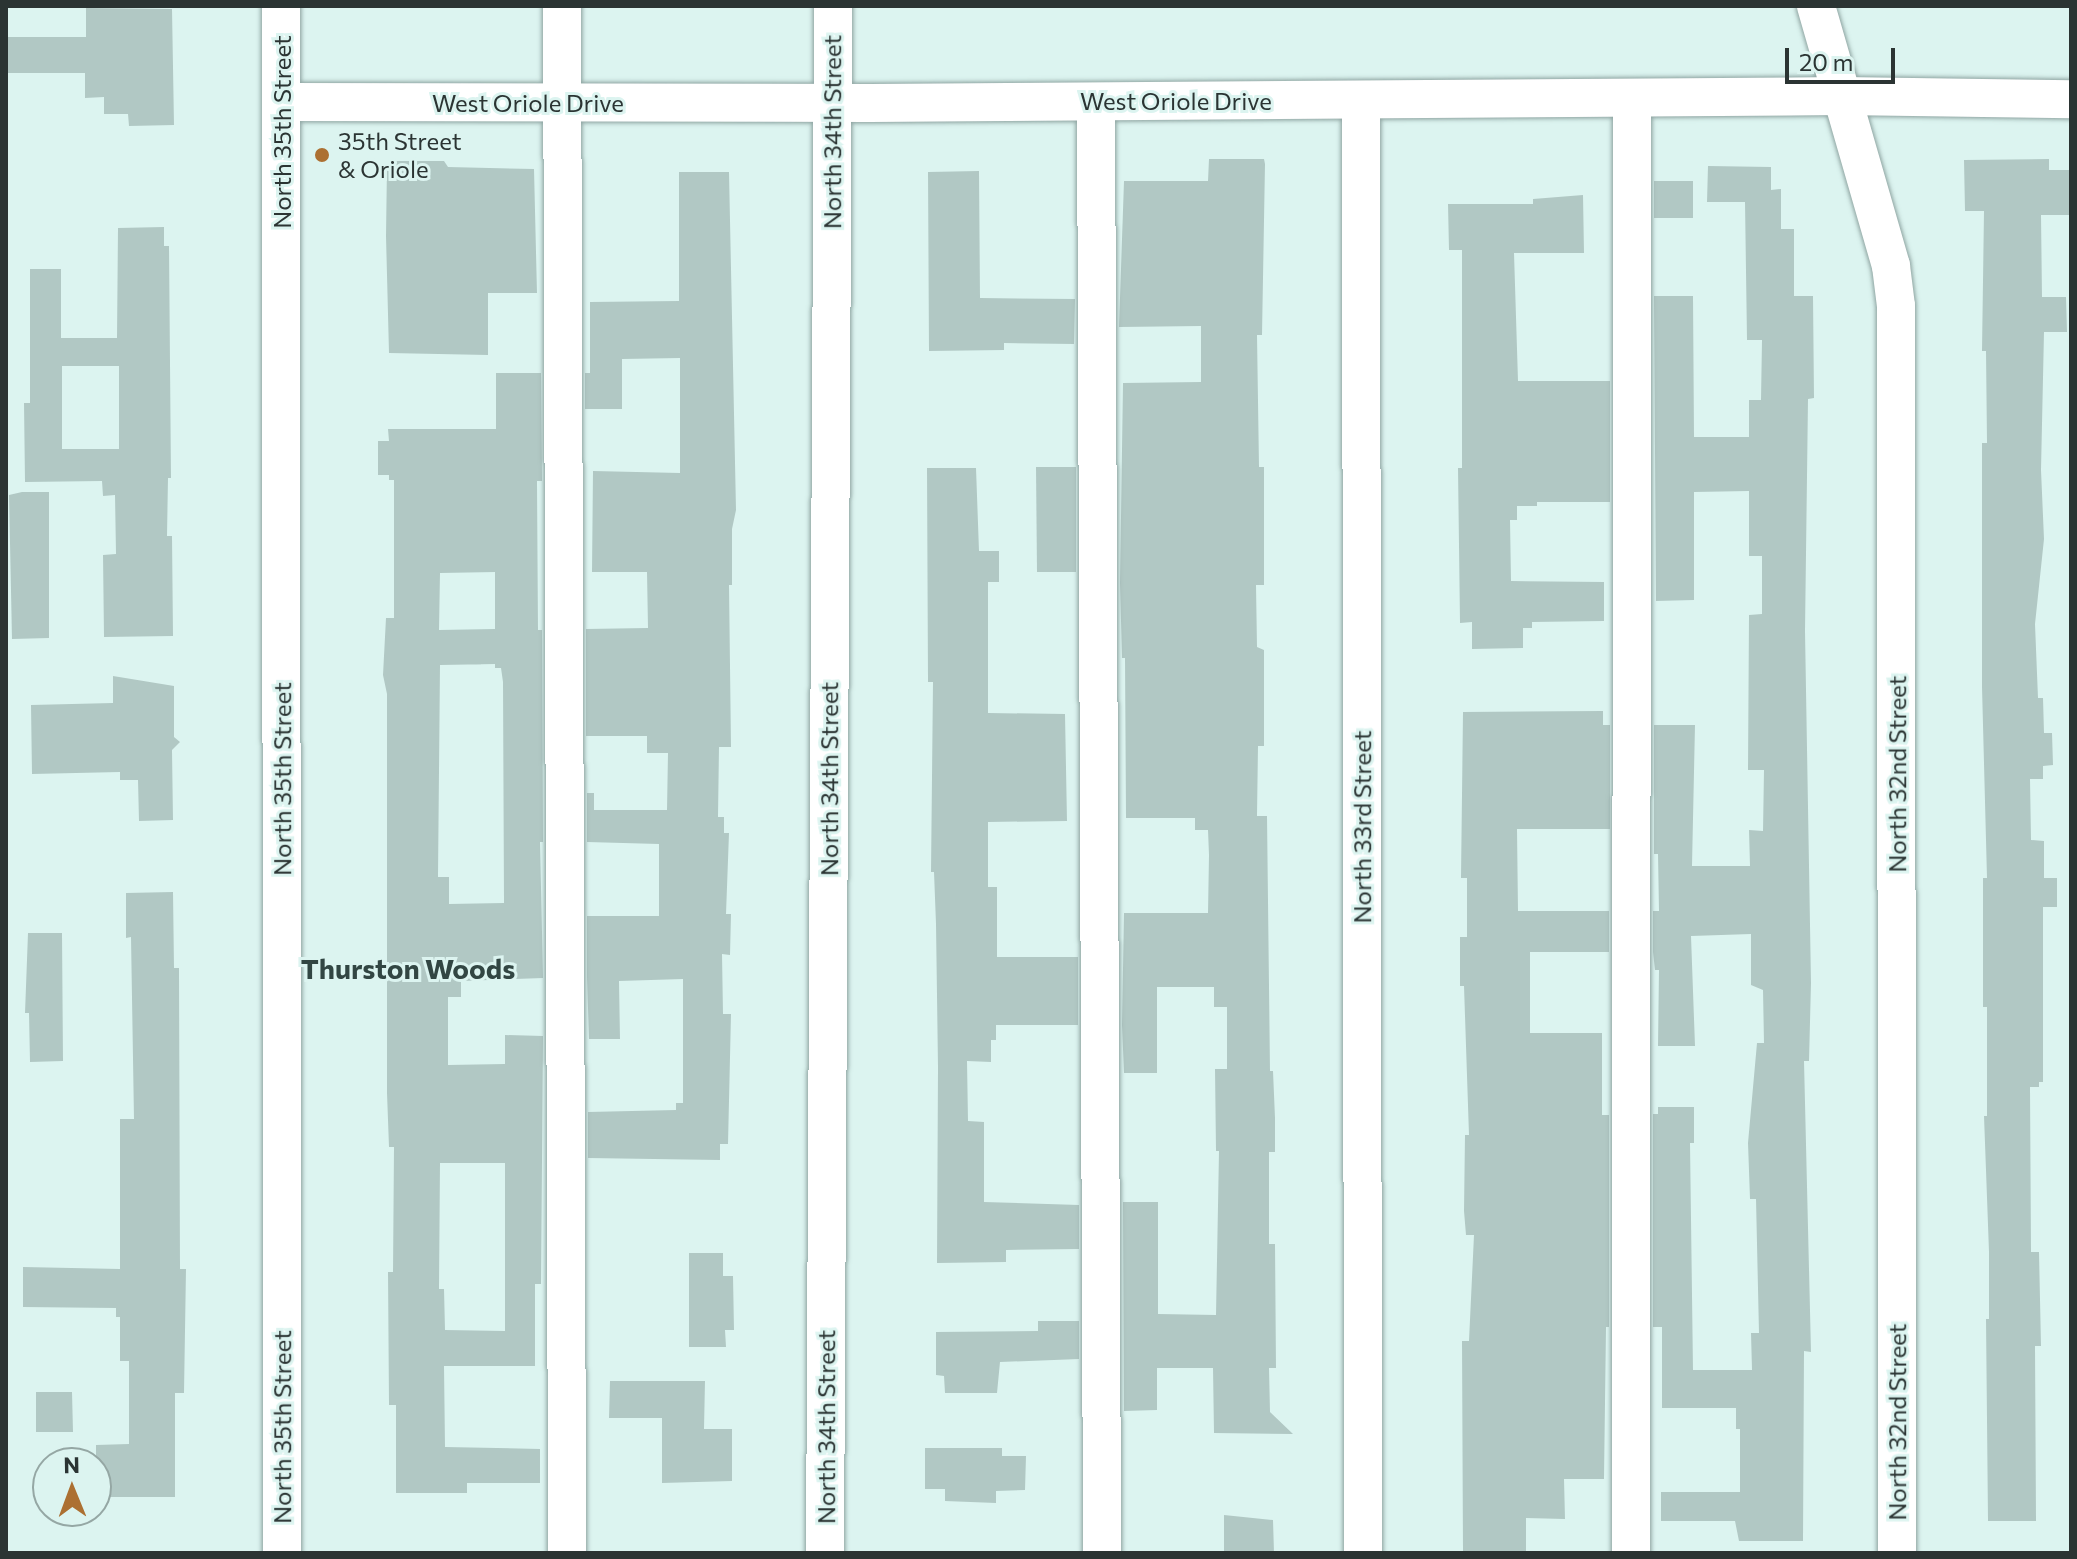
<!DOCTYPE html>
<style>
body{margin:0}
#map{position:relative;width:2077px;height:1559px;overflow:hidden;background:#dcf4f0;font-family:Commissioner,sans-serif}
div>[style]{position:absolute}
[style*='--x']{left:calc(var(--x)*1px);top:calc(var(--y)*1px);width:calc(var(--w)*1px);rotate:calc(var(--a)*1deg)}
.building>*{inset:0;background:#b1c8c4}
.roads{filter:drop-shadow(0 0 2px #8fa5a2) drop-shadow(0 0 2px #8fa5a2)}
.minor>*{height:38px;margin:-19px;padding:0 19px;transform-origin:19px;border-radius:19px;background:#fff}
.dots>*{width:22px;height:22px;translate:-50% -50%;box-sizing:border-box;border:4px solid #dcf4f0;border-radius:50%}
span{translate:-50% -50%;white-space:nowrap;text-align:center;line-height:1.15;-webkit-text-stroke:6px #dcf4f0;paint-order:stroke}
.street-label{font-size:24px;color:#2b3433}
.poi-label{font-size:24px;color:#2b3433}
.left{translate:0 -50%;text-align:left}
.quarter-label{font-size:28px;color:#324643;font-weight:700}
.frame{position:absolute;inset:0;border:8px solid #2b3433;pointer-events:none}
.north{position:absolute;left:32px;top:1447px;width:80px;height:80px;box-sizing:border-box;background:#dcf4f0;border:2px solid #95a7a4;border-radius:50%;rotate:359deg;font-size:22px;font-weight:700;line-height:32px;text-align:center;color:#2b3433}
.north::after{content:'';display:block;margin:auto;width:28px;height:36px;background:#ac7032;clip-path:polygon(50% 0,100% 100%,50% 72%,0 100%)}
.scale{position:absolute;left:1785px;top:48px;width:110px;height:36px;box-sizing:border-box;border:4px solid #2b3433;border-top:0;padding-left:10px;font-size:24px;line-height:28px;white-space:nowrap;color:#2b3433;-webkit-text-stroke:6px #dcf4f0;paint-order:stroke}
</style>
<div id="map">
<div class="building">
<i style="clip-path:polygon(86px 8px,172px 9px,174px 125px,129px 126px,128px 114px,104px 114px,104px 97px,85px 98px,85px 73px,6px 73px,6px 37px,86px 37px)"></i>
<i style="clip-path:polygon(1209px 159px,1264px 159px,1265px 164px,1262px 335px,1257px 335px,1259px 467px,1264px 467px,1264px 585px,1256px 585px,1257px 647px,1264px 650px,1264px 746px,1258px 746px,1257px 816px,1267px 816px,1270px 1071px,1273px 1071px,1275px 1118px,1275px 1152px,1269px 1152px,1269px 1244px,1275px 1244px,1276px 1368px,1269px 1368px,1270px 1412px,1293px 1434px,1214px 1433px,1213px 1368px,1157px 1368px,1157px 1410px,1124px 1411px,1123px 1202px,1158px 1202px,1158px 1314px,1216px 1315px,1219px 1151px,1216px 1151px,1215px 1069px,1227px 1069px,1227px 1007px,1214px 1007px,1214px 987px,1157px 987px,1157px 1073px,1124px 1073px,1122px 1025px,1124px 913px,1208px 913px,1209px 855px,1208px 830px,1195px 830px,1195px 818px,1126px 818px,1125px 658px,1122px 658px,1120px 583px,1123px 383px,1201px 382px,1201px 326px,1119px 327px,1124px 181px,1208px 181px)"></i>
<i style="clip-path:polygon(2049px 159px,2049px 170px,2071px 170px,2071px 215px,2041px 215px,2042px 297px,2066px 297px,2067px 332px,2044px 332px,2041px 470px,2044px 539px,2035px 624px,2038px 698px,2043px 698px,2044px 733px,2052px 733px,2053px 765px,2043px 766px,2043px 779px,2030px 779px,2031px 840px,2044px 841px,2044px 878px,2057px 878px,2057px 907px,2043px 907px,2043px 1082px,2039px 1082px,2039px 1087px,2030px 1087px,2031px 1252px,2039px 1252px,2041px 1346px,2035px 1346px,2036px 1521px,1988px 1521px,1986px 1319px,1989px 1319px,1989px 1252px,1984px 1116px,1987px 1116px,1987px 1007px,1983px 1007px,1983px 878px,1987px 878px,1982px 687px,1982px 443px,1987px 443px,1986px 351px,1982px 351px,1984px 211px,1965px 211px,1964px 160px)"></i>
<i style="clip-path:polygon(392px 161px,444px 161px,448px 167px,534px 169px,537px 293px,488px 293px,488px 355px,389px 353px,386px 236px,387px 165px,392px 165px)"></i>
<i style="clip-path:polygon(1708px 166px,1771px 167px,1771px 190px,1781px 189px,1781px 229px,1794px 229px,1794px 296px,1813px 296px,1814px 398px,1808px 399px,1805px 631px,1811px 983px,1809px 1061px,1804px 1061px,1811px 1352px,1804px 1351px,1803px 1541px,1739px 1541px,1735px 1521px,1661px 1521px,1661px 1492px,1740px 1492px,1740px 1429px,1736px 1429px,1736px 1408px,1662px 1408px,1662px 1327px,1653px 1327px,1653px 1114px,1658px 1114px,1658px 1107px,1694px 1107px,1694px 1143px,1690px 1143px,1693px 1370px,1752px 1370px,1751px 1333px,1759px 1333px,1756px 1199px,1750px 1199px,1748px 1143px,1757px 1043px,1764px 1043px,1763px 990px,1751px 985px,1751px 934px,1691px 936px,1695px 1046px,1658px 1046px,1659px 970px,1655px 970px,1653px 952px,1653px 911px,1659px 911px,1658px 854px,1654px 854px,1654px 725px,1695px 725px,1692px 866px,1750px 866px,1749px 830px,1763px 831px,1764px 770px,1748px 770px,1749px 615px,1762px 614px,1762px 556px,1749px 556px,1749px 491px,1694px 492px,1694px 600px,1656px 601px,1654px 296px,1693px 296px,1694px 437px,1749px 437px,1749px 400px,1761px 400px,1762px 340px,1747px 340px,1745px 202px,1707px 202px)"></i>
<i style="clip-path:polygon(979px 171px,980px 298px,1075px 299px,1074px 344px,1004px 343px,1004px 350px,929px 351px,928px 172px)"></i>
<i style="clip-path:polygon(679px 172px,729px 172px,736px 510px,732px 529px,732px 585px,729px 585px,731px 747px,719px 747px,718px 817px,724px 817px,724px 833px,729px 833px,726px 914px,731px 914px,730px 955px,722px 954px,723px 1014px,731px 1014px,728px 1144px,720px 1144px,720px 1160px,588px 1158px,588px 1112px,676px 1110px,676px 1103px,683px 1103px,683px 979px,619px 981px,620px 1039px,589px 1039px,587px 977px,587px 916px,659px 916px,659px 844px,587px 842px,587px 793px,594px 793px,594px 810px,667px 810px,668px 753px,647px 753px,647px 736px,586px 736px,586px 629px,648px 628px,647px 572px,592px 572px,593px 471px,680px 473px,680px 358px,622px 359px,622px 409px,585px 409px,585px 373px,590px 373px,590px 302px,679px 301px)"></i>
<i style="clip-path:polygon(1654px 181px,1693px 181px,1693px 218px,1654px 218px)"></i>
<i style="clip-path:polygon(1583px 195px,1584px 253px,1514px 253px,1518px 381px,1610px 381px,1610px 502px,1537px 502px,1537px 506px,1517px 506px,1517px 520px,1510px 520px,1511px 581px,1604px 582px,1604px 621px,1532px 622px,1532px 628px,1523px 628px,1523px 648px,1472px 649px,1472px 622px,1460px 623px,1458px 468px,1462px 468px,1462px 250px,1449px 250px,1448px 204px,1533px 204px,1533px 199px)"></i>
<i style="clip-path:polygon(evenodd,164px 227px,164px 246px,169px 246px,171px 478px,168px 478px,167px 536px,172px 536px,173px 636px,104px 637px,103px 555px,116px 554px,115px 495px,103px 496px,102px 481px,25px 482px,24px 403px,30px 403px,30px 269px,61px 269px,61px 338px,117px 338px,118px 228px,164px 227px,62px 366px,119px 366px,119px 449px,62px 449px,62px 366px)"></i>
<i style="clip-path:polygon(evenodd,496px 373px,541px 373px,542px 481px,537px 481px,538px 630px,542px 630px,543px 842px,540px 842px,543px 978px,461px 981px,461px 997px,448px 997px,448px 1065px,505px 1064px,505px 1035px,543px 1036px,541px 1284px,535px 1284px,535px 1366px,444px 1366px,445px 1447px,540px 1449px,540px 1483px,467px 1483px,467px 1493px,396px 1493px,396px 1405px,389px 1405px,388px 1272px,393px 1272px,394px 1147px,389px 1147px,387px 1093px,387px 694px,383px 675px,386px 618px,394px 618px,394px 480px,389px 480px,389px 475px,378px 475px,378px 441px,389px 441px,388px 429px,496px 429px,496px 373px,495px 572px,495px 629px,439px 630px,440px 573px,495px 572px,496px 373px,495px 664px,495px 668px,501px 668px,503px 682px,504px 903px,449px 904px,449px 877px,438px 877px,440px 665px,495px 664px,496px 373px,440px 1163px,505px 1163px,505px 1331px,445px 1330px,444px 1289px,439px 1289px,440px 1163px)"></i>
<i style="clip-path:polygon(1036px 467px,1076px 467px,1076px 572px,1037px 572px)"></i>
<i style="clip-path:polygon(927px 468px,976px 468px,979px 551px,999px 551px,999px 582px,988px 582px,988px 713px,1065px 714px,1067px 821px,988px 822px,988px 887px,997px 887px,997px 957px,1078px 957px,1078px 1025px,996px 1025px,996px 1040px,991px 1040px,991px 1062px,967px 1061px,968px 1121px,984px 1122px,984px 1202px,1079px 1205px,1079px 1249px,1006px 1250px,1006px 1262px,937px 1263px,938px 1067px,936px 924px,934px 872px,931px 872px,933px 682px,928px 682px)"></i>
<i style="clip-path:polygon(22px 492px,49px 492px,49px 638px,12px 639px,9px 495px)"></i>
<i style="clip-path:polygon(113px 676px,174px 686px,174px 737px,180px 742px,172px 750px,173px 820px,139px 821px,138px 780px,120px 780px,120px 772px,32px 774px,31px 705px,113px 703px)"></i>
<i style="clip-path:polygon(1603px 711px,1603px 725px,1610px 725px,1610px 829px,1517px 829px,1518px 911px,1609px 911px,1609px 952px,1530px 952px,1530px 1033px,1602px 1033px,1602px 1115px,1609px 1115px,1609px 1327px,1606px 1327px,1604px 1479px,1564px 1479px,1565px 1519px,1526px 1518px,1526px 1553px,1463px 1553px,1462px 1341px,1469px 1341px,1474px 1235px,1466px 1235px,1464px 1211px,1465px 1135px,1469px 1135px,1464px 986px,1460px 986px,1460px 937px,1467px 937px,1467px 878px,1461px 878px,1463px 712px)"></i>
<i style="clip-path:polygon(173px 892px,174px 968px,179px 968px,180px 1269px,186px 1269px,184px 1393px,175px 1393px,175px 1497px,101px 1497px,101px 1482px,96px 1482px,96px 1445px,129px 1444px,129px 1361px,120px 1361px,120px 1317px,116px 1317px,116px 1308px,23px 1307px,23px 1267px,120px 1269px,120px 1119px,134px 1119px,131px 937px,126px 938px,126px 893px)"></i>
<i style="clip-path:polygon(28px 933px,62px 933px,63px 1061px,30px 1062px,29px 1013px,25px 1013px)"></i>
<i style="clip-path:polygon(689px 1253px,723px 1253px,723px 1276px,733px 1276px,734px 1330px,725px 1330px,726px 1347px,689px 1347px)"></i>
<i style="clip-path:polygon(1038px 1321px,1079px 1321px,1079px 1359px,1000px 1362px,997px 1393px,945px 1393px,944px 1376px,936px 1375px,936px 1332px,1038px 1331px)"></i>
<i style="clip-path:polygon(610px 1381px,705px 1381px,704px 1429px,732px 1429px,732px 1481px,662px 1483px,662px 1418px,609px 1418px)"></i>
<i style="clip-path:polygon(36px 1392px,72px 1392px,73px 1432px,36px 1432px)"></i>
<i style="clip-path:polygon(925px 1448px,1002px 1448px,1002px 1456px,1026px 1456px,1025px 1490px,996px 1491px,996px 1503px,945px 1501px,945px 1489px,925px 1489px)"></i>
<i style="clip-path:polygon(1224px 1515px,1273px 1520px,1274px 1553px,1224px 1553px)"></i>
</div>
<div class="roads">
<div class="minor">
<i style="--x:281;--y:6;--w:1547;--a:89.96"></i>
<i style="--x:562;--y:6;--w:1547;--a:89.81"></i>
<i style="--x:1816;--y:6;--w:271;--a:73.9"></i>
<i style="--x:1891;--y:266;--w:40;--a:82.9"></i>
<i style="--x:1896;--y:306;--w:1247;--a:89.95"></i>
<i style="--x:1361;--y:101;--w:1452;--a:89.92"></i>
<i style="--x:281;--y:102;--w:589;--a:0.1"></i>
<i style="--x:870;--y:103;--w:972;--a:-0.41"></i>
<i style="--x:1842;--y:96;--w:229;--a:0.8"></i>
<i style="--x:1096;--y:102;--w:1451;--a:89.76"></i>
<i style="--x:825;--y:1553;--w:1547;--a:-89.7"></i>
<i style="--x:1631;--y:1553;--w:1455;--a:-89.96"></i>
</div>
</div>
<div class="dots">
<i style="left:322px;top:155px;background:#ac7032"></i>
</div>
<div class="street-label">
<span style="left:1176px;top:101px">West Oriole Drive</span>
<span style="left:528px;top:103px">West Oriole Drive</span>
<span style="left:282px;top:132px;rotate:-90deg">North 35th Street</span>
<span style="left:832px;top:132px;rotate:-90deg">North 34th Street</span>
<span style="left:1897px;top:774px;rotate:-90deg">North 32nd Street</span>
<span style="left:282px;top:779px;rotate:-90deg">North 35th Street</span>
<span style="left:829px;top:779px;rotate:-90deg">North 34th Street</span>
<span style="left:1362px;top:827px;rotate:-90deg">North 33rd Street</span>
<span style="left:1897px;top:1422px;rotate:-90deg">North 32nd Street</span>
<span style="left:282px;top:1427px;rotate:-90deg">North 35th Street</span>
<span style="left:826px;top:1427px;rotate:-90deg">North 34th Street</span>
</div>
<div class="poi-label">
<span class="left" style="left:338px;top:155px">35th Street<br>&amp; Oriole</span>
</div>
<div class="quarter-label">
<span style="left:408px;top:968px">Thurston Woods</span>
</div>
<div class="frame"></div>
<div class="north">N</div>
<div class="scale">20 m</div>
</div>
